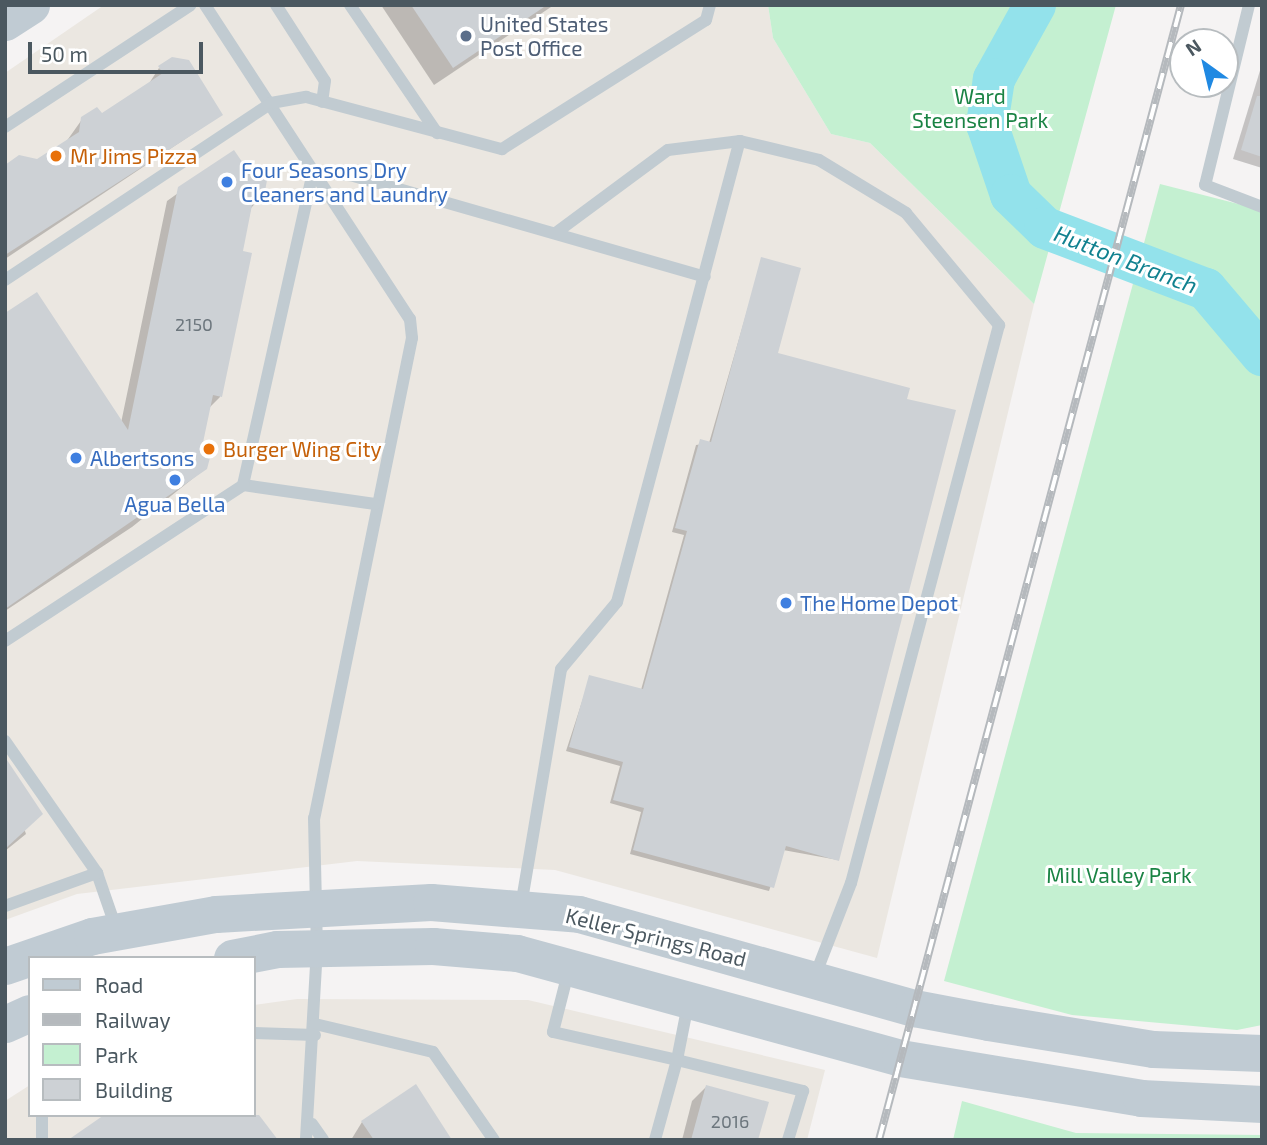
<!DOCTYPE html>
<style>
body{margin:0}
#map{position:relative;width:1267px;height:1145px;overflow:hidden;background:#f5f3f3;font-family:"Exo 2",sans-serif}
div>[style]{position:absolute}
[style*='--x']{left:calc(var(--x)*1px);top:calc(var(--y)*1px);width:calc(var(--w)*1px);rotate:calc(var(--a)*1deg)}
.commercial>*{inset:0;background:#ebe7e1}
.green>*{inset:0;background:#c4f0d1}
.shadow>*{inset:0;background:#0003}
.river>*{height:42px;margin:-21px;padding:0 21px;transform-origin:21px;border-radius:21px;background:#93e2eb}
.building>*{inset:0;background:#cdd1d5}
.lane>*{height:12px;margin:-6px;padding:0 6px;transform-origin:6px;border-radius:6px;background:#c1cbd1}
.secondary>*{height:37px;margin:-18.5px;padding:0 18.5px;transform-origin:18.5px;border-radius:18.5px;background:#c0cbd3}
.rail>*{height:8px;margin-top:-4px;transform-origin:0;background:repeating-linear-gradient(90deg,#fff 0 16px,#b5b9bd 0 32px);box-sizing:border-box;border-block:2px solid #b5b9bd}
.dots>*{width:19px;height:19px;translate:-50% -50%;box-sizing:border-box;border:4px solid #fff;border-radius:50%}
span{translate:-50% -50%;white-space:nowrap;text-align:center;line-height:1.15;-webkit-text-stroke:6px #fff;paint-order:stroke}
.number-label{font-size:18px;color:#6c767d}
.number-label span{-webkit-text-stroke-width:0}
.service-label{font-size:21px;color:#4e5e75}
.left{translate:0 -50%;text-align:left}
.park-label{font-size:21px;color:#1a8344}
.food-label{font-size:21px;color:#c56008}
.shop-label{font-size:21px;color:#366cbe}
.street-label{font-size:21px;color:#4b5860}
.water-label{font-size:23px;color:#10818f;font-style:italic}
.frame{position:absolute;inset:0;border:7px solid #4b5860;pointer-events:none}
.legend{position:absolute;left:28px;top:956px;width:228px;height:161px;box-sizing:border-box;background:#fff;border:2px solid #b7bcbf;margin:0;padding:9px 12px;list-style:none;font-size:21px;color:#4b5860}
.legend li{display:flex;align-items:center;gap:14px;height:35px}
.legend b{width:35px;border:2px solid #b7bcbf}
.north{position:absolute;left:1169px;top:28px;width:70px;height:70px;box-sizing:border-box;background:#fff;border:2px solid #b7bcbf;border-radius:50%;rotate:326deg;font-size:19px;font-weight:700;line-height:28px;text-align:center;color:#4b5860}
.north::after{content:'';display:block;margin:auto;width:24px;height:32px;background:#2089e2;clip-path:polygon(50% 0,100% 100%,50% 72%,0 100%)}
.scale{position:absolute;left:28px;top:42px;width:175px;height:32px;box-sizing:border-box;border:4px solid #4b5860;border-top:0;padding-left:9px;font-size:21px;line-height:24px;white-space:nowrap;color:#4b5860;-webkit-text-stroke:5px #fff;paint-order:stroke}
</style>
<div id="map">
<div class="commercial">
<i style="clip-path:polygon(104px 5px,768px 5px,773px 38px,831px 134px,870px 143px,1034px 304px,877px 958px,555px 870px,357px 861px,77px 894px,5px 920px,5px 73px)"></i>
<i style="clip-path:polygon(297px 999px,528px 1000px,825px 1070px,807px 1140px,5px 1140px,5px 1101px,30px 1085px,30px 1115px,254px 1115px,254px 1005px)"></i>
</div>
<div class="green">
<i style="clip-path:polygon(768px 5px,1116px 5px,1034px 304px,870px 143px,831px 134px,773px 38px)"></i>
<i style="clip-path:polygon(1160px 184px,1262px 210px,1262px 1025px,1237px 1030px,1072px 1015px,944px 981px)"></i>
<i style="clip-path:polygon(962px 1101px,1076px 1133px,1262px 1135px,1262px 1140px,953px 1140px)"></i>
</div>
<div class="shadow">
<i style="clip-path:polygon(381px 5px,554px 5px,434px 85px)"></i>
<i style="clip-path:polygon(1262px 64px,1262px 168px,1233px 159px)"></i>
<i style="clip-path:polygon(159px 68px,221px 115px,5px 259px,5px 168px,37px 161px,66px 142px,83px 118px,101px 116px,148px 85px)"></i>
<i style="clip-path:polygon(234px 153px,262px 196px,251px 208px,241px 252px,220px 397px,208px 409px,199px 453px,206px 468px,132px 527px,5px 611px,5px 315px,121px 423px,167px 201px)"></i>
<i style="clip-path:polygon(762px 259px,838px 860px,783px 850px,769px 891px,630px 854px,641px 812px,610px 803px,620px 766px,566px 751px,590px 677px,641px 690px,684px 535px,672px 532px,696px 445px,709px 443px)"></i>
<i style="clip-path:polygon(5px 775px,26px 834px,5px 851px)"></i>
<i style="clip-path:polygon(706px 1087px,757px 1140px,682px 1140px,692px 1101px)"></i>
<i style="clip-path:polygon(362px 1122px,450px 1140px,351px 1140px)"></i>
</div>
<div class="river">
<i style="--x:1035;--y:5;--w:85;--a:119"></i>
<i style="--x:994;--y:79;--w:46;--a:98.8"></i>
<i style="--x:987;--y:124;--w:75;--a:71.3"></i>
<i style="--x:1011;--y:195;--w:47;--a:44.1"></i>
<i style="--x:1045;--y:228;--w:172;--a:20.8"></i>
<i style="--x:1206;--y:289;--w:87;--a:49.7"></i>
</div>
<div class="building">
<i style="clip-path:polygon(411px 5px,547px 5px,453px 68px)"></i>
<i style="clip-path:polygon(172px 57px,189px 60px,223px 115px,5px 255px,5px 165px,19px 155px,37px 159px,79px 132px,81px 117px,97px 107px,102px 113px,163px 73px,158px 66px)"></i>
<i style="clip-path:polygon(1257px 96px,1262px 96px,1262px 157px,1241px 150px)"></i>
<i style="clip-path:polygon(234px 150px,249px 172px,258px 166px,267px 180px,264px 197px,254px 195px,243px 251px,252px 253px,222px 397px,213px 395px,201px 452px,211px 454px,207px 469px,5px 609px,5px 313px,37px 292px,128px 430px,178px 187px)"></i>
<i style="clip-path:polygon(761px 257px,801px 268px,778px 353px,910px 388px,907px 399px,956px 410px,839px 861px,786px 846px,774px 888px,633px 850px,644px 808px,613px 800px,623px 762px,569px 747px,589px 675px,643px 689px,687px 531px,675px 528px,700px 439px,711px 442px)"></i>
<i style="clip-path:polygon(5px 757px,43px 814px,5px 849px)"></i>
<i style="clip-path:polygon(416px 1084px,452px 1140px,374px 1140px,361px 1121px)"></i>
<i style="clip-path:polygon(706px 1085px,769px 1102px,758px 1140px,691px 1140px)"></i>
<i style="clip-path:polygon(104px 1115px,259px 1115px,278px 1140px,68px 1140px)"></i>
</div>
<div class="lane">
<i style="--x:205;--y:5;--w:375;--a:56.9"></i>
<i style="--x:410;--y:319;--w:19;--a:84"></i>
<i style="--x:412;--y:338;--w:490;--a:101.5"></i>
<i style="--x:314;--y:818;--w:130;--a:88.7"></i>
<i style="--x:317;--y:948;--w:192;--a:93.3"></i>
<i style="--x:276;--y:5;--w:90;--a:57.2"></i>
<i style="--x:325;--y:81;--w:21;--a:98"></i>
<i style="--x:350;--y:5;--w:155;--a:55.8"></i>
<i style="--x:1249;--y:5;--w:185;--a:103.7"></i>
<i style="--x:1205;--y:185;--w:61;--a:21.1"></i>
<i style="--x:5;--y:127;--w:222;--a:-33.3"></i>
<i style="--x:557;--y:232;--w:138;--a:-36.5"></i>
<i style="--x:668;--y:150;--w:73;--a:-7.1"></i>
<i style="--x:740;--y:141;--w:81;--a:13.5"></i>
<i style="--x:819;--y:160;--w:102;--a:31.3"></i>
<i style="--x:906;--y:213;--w:146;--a:50.3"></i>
<i style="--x:999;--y:325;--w:577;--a:104.85"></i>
<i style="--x:851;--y:883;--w:100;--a:111.2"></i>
<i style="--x:5;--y:280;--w:320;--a:-33.6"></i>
<i style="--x:271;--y:103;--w:36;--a:-10"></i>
<i style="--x:306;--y:97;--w:203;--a:14.9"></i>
<i style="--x:502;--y:149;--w:241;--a:-32.3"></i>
<i style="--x:706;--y:20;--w:16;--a:-75"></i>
<i style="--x:375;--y:504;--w:133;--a:-171.8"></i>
<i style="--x:243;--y:485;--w:321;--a:-77.4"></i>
<i style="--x:313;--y:172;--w:37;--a:5"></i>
<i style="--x:350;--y:175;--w:369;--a:16"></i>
<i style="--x:5;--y:641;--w:285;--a:-33.2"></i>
<i style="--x:5;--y:741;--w:161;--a:55.1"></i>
<i style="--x:97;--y:873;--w:58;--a:70.9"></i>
<i style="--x:5;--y:906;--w:98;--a:-19.7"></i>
<i style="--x:521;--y:906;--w:240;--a:-80.4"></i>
<i style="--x:561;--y:669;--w:87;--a:-50.1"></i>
<i style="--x:617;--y:602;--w:477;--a:-75.1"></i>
<i style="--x:569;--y:969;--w:65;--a:104.3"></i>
<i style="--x:553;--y:1032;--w:127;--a:12.7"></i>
<i style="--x:677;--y:1060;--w:83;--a:105.4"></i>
<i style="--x:688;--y:1004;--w:57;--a:101.1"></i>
<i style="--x:677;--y:1060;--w:130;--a:13.8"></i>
<i style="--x:803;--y:1091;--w:51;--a:107"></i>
<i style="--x:315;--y:1024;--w:121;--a:13.3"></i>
<i style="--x:433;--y:1052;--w:107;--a:55.3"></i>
<i style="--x:254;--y:1033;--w:61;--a:1.9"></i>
<i style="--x:312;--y:1124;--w:19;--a:55"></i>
<i style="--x:42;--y:1140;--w:25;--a:-90"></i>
</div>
<div class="secondary">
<i style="--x:5;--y:22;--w:31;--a:-33"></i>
<i style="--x:232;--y:958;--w:46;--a:-11.3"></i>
<i style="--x:277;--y:949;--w:156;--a:-1.1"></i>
<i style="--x:433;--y:946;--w:84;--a:4.8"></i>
<i style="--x:517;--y:953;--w:397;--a:15.3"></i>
<i style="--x:900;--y:1058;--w:244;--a:9.4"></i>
<i style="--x:1141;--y:1098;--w:121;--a:2.8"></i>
<i style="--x:5;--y:966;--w:92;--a:-19"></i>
<i style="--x:92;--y:936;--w:126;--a:-10.1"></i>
<i style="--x:216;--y:914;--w:215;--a:-3.2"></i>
<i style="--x:431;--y:902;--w:148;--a:4.6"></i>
<i style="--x:579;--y:914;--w:348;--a:15.7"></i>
<i style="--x:914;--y:1008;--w:75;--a:10.7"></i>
<i style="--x:988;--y:1022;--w:167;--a:9.3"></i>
<i style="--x:1153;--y:1049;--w:109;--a:2.1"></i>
<i style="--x:5;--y:1024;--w:27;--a:-24"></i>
</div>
<div class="rail">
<i style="--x:879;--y:1140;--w:1174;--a:-75.1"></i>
</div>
<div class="dots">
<i style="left:466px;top:36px;background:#5c6f8a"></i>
<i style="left:56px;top:156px;background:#e8710a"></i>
<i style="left:227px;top:182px;background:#3f7fe0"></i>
<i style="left:209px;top:449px;background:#e8710a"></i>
<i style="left:76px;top:458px;background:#3f7fe0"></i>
<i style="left:175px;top:480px;background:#3f7fe0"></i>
<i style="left:786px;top:603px;background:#3f7fe0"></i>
</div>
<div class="number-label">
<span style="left:194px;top:324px">2150</span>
<span style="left:730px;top:1121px">2016</span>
</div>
<div class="service-label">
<span class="left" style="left:480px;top:36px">United States<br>Post Office</span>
</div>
<div class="park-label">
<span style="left:980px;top:108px">Ward<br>Steensen Park</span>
<span style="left:1119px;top:875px">Mill Valley Park</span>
</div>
<div class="food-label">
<span class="left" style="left:70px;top:156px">Mr Jims Pizza</span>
<span class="left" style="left:223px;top:449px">Burger Wing City</span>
</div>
<div class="shop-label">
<span class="left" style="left:241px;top:182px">Four Seasons Dry<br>Cleaners and Laundry</span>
<span class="left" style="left:90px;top:458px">Albertsons</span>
<span style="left:175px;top:504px">Agua Bella</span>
<span class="left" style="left:800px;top:603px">The Home Depot</span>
</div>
<div class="street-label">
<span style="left:656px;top:937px;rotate:14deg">Keller Springs Road</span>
</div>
<div class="water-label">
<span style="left:1126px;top:259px;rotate:21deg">Hutton Branch</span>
</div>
<div class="frame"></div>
<ul class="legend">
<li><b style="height:9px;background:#c0cbd3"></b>Road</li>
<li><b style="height:9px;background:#b5b9bd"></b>Railway</li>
<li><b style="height:19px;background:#c4f0d1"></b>Park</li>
<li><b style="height:19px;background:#cdd1d5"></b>Building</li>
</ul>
<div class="north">N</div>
<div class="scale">50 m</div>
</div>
